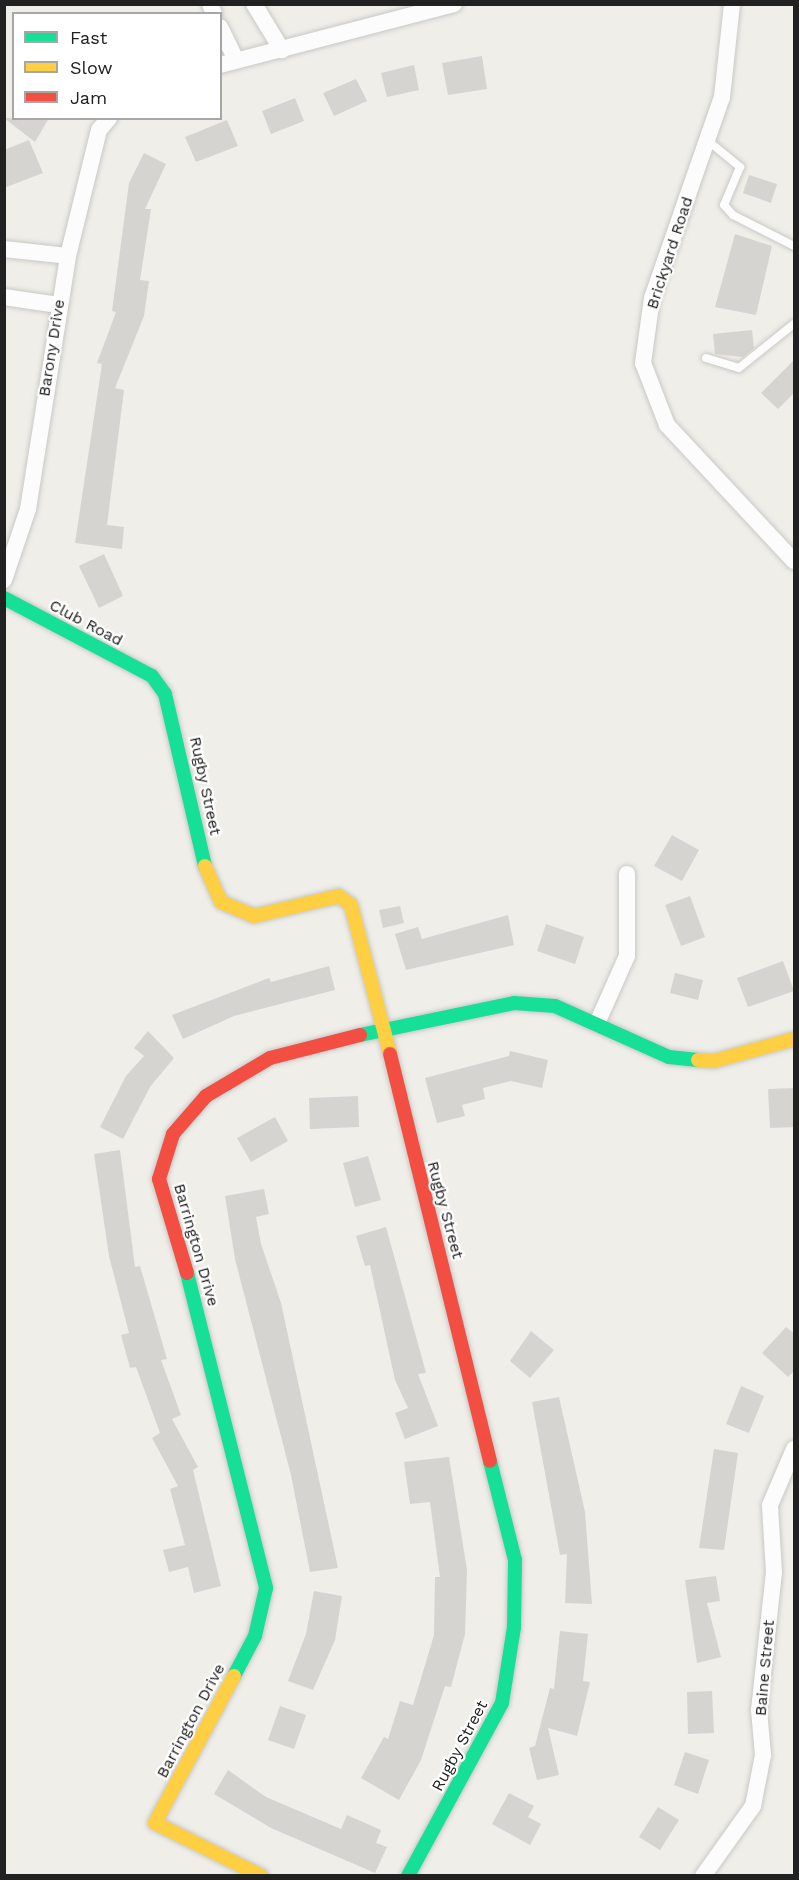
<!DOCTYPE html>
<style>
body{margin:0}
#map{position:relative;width:799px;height:1880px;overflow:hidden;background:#efeee9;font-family:"Work Sans",sans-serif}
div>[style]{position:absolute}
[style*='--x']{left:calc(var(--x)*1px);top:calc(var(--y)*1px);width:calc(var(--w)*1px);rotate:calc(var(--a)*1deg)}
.building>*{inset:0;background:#d6d4d0}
.roads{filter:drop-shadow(0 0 2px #c8c8c5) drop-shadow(0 0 2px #c8c8c5)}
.lane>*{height:8px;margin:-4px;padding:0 4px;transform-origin:4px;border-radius:4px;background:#fdfcfc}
.street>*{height:16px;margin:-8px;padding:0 8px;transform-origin:8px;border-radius:8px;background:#fdfcfc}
.fast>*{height:14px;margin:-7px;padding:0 7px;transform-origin:7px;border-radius:7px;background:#16e098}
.slow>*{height:14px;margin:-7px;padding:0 7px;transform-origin:7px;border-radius:7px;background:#ffcf43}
.jam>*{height:14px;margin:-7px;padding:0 7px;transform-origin:7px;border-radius:7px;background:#f24e42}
span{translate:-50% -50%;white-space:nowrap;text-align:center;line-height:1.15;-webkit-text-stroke:4.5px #fff;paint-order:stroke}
.street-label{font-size:16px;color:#212121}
.frame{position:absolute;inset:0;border:6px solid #212121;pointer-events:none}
.legend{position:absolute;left:12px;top:12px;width:210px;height:108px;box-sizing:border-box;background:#fff;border:2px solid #a6a6a6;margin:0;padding:8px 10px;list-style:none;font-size:18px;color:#212121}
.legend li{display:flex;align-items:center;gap:12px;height:30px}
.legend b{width:30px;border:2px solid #a6a6a6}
</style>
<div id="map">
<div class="building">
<i style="clip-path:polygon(482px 56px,487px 89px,448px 95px,442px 63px)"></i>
<i style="clip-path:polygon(414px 65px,419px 90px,387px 97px,381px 73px)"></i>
<i style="clip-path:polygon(356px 79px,367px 101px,334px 116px,323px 93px)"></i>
<i style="clip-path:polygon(295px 98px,304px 121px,271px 134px,262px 111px)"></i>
<i style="clip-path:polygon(4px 118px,49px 118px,35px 142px)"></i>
<i style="clip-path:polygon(227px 120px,238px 146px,196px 162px,185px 137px)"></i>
<i style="clip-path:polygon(29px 140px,43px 173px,4px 188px,4px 150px)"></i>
<i style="clip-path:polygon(144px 153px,166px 164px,145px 209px,151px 209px,140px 280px,149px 281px,144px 316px,115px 388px,124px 390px,107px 525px,124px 527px,122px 549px,75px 543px,102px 364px,97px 363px,116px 312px,112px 311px,129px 183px)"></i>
<i style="clip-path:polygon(749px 175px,777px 184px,771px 203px,743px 193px)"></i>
<i style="clip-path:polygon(735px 234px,772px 246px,756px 315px,715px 307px)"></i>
<i style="clip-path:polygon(752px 330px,754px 348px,743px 357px,715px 354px,713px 334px)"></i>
<i style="clip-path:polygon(795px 359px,795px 392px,778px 409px,761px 393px)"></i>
<i style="clip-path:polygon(104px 554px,123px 596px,99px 608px,79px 566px)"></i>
<i style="clip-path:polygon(672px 835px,699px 850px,682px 881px,654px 866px)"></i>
<i style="clip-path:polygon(690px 896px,705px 937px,681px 946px,665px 905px)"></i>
<i style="clip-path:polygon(400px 906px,404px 923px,383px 928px,379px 910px)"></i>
<i style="clip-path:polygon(508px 915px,514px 945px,406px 970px,395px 934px,418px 927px,422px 939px)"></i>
<i style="clip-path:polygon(546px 924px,584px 937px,575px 964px,537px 951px)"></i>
<i style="clip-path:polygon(783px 961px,794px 991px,748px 1007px,737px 978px)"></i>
<i style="clip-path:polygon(329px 966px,335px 990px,234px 1016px,183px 1039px,172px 1015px,269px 978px,271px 982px)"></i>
<i style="clip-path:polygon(675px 973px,703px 980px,698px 1000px,670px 993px)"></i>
<i style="clip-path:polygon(148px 1031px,174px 1058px,150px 1087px,123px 1139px,100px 1127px,126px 1076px,144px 1056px,134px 1048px)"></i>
<i style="clip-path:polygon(510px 1051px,548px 1060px,542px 1088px,511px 1081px,483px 1088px,485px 1099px,462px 1105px,465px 1116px,437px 1123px,425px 1078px,509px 1056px)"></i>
<i style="clip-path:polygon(795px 1088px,795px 1127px,770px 1128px,768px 1089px)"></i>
<i style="clip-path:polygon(358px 1096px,359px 1127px,310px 1129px,309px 1098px)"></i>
<i style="clip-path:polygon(275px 1117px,288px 1141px,251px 1162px,237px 1138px)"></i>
<i style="clip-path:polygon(120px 1150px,135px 1267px,140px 1266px,167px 1359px,161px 1360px,181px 1415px,172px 1419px,198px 1467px,193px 1470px,221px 1586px,194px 1593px,188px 1567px,169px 1572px,163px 1550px,185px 1545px,170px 1489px,178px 1486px,152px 1438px,160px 1433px,136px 1367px,130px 1368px,121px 1335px,129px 1333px,109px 1256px,94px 1154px)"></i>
<i style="clip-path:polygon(368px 1156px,381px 1200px,355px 1207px,343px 1163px)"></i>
<i style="clip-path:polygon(264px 1189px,269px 1214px,256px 1217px,261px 1244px,281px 1303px,338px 1568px,310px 1572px,291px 1475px,235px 1259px,225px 1196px)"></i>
<i style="clip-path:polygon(386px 1227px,426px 1373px,418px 1374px,438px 1426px,405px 1439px,395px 1413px,408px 1408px,395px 1380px,370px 1265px,365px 1266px,356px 1236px)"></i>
<i style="clip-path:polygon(786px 1327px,795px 1334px,795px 1370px,788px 1377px,762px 1353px)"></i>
<i style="clip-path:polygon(531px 1331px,554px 1350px,530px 1378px,510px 1361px)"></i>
<i style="clip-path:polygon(741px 1386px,764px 1396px,749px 1433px,726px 1424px)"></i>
<i style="clip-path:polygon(559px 1397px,585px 1512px,592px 1604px,565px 1603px,567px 1554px,560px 1555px,532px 1402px)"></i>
<i style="clip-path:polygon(714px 1449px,738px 1453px,724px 1550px,699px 1548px)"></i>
<i style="clip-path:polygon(449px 1457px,467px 1570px,465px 1634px,451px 1687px,445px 1686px,421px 1760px,399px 1800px,361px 1778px,384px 1737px,388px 1739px,400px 1701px,413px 1705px,434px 1635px,435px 1577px,440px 1577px,430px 1502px,410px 1504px,404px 1462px)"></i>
<i style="clip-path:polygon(716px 1576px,720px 1601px,707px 1603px,721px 1657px,697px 1663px,685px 1580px)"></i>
<i style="clip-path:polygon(314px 1591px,342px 1596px,335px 1640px,313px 1690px,288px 1681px,306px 1634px)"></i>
<i style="clip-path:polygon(560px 1631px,588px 1634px,583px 1681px,590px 1682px,577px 1736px,548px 1728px,559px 1775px,537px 1780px,529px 1748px,535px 1746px,550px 1688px,554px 1689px)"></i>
<i style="clip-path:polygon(712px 1691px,714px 1733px,688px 1734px,687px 1692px)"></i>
<i style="clip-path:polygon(280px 1706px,306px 1715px,294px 1749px,268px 1740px)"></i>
<i style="clip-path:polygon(685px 1752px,709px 1760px,698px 1794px,674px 1785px)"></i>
<i style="clip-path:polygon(228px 1770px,266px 1797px,341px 1829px,347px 1815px,381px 1830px,376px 1843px,387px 1847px,375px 1873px,271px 1828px,214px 1794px)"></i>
<i style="clip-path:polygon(509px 1793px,534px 1806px,528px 1817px,541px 1824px,530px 1845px,492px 1824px)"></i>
<i style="clip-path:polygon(658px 1807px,679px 1820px,660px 1850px,639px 1837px)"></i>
</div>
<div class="roads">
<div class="lane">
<i style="--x:707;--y:140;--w:43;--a:39.3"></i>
<i style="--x:740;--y:167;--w:41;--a:112.8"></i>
<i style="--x:724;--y:205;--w:13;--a:48"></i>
<i style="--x:733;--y:215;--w:68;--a:26.9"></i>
<i style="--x:706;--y:358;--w:34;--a:17"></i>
<i style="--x:739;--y:368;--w:70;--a:-38.7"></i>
</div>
<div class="street">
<i style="--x:210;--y:4;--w:11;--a:68"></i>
<i style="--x:254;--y:4;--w:54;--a:58.7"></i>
<i style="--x:732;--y:4;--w:94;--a:96.1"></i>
<i style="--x:722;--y:97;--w:213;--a:109.2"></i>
<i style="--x:652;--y:298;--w:66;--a:97.9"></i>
<i style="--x:643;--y:363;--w:66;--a:68.8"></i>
<i style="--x:667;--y:425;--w:186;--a:47"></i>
<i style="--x:220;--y:27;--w:37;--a:64"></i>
<i style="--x:220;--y:65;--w:242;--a:-14.6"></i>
<i style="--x:4;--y:249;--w:64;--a:6.2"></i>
<i style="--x:4;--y:297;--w:55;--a:8.4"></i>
<i style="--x:4;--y:580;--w:75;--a:-71.3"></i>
<i style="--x:28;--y:509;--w:256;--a:-81"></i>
<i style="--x:68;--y:256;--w:130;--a:-76.2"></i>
<i style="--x:99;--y:130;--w:16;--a:-50"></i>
<i style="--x:598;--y:1021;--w:71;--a:-66"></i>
<i style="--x:627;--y:956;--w:82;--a:-90"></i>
<i style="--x:703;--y:1876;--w:86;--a:-54.5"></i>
<i style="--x:753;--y:1806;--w:52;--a:-78.9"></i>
<i style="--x:763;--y:1755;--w:45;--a:-95.1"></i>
<i style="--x:759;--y:1710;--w:138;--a:-83.8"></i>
<i style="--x:774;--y:1573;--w:68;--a:-93.4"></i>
<i style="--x:770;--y:1505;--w:61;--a:-66.8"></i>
</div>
<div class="fast">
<i style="--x:4;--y:598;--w:167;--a:27.8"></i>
<i style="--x:152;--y:676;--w:22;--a:54"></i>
<i style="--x:165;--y:694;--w:177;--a:76.9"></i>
<i style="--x:360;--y:1035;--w:157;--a:-11.7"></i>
<i style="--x:514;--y:1003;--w:41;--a:4.2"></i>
<i style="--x:555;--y:1006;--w:125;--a:24.1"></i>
<i style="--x:669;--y:1057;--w:29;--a:6"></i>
<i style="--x:187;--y:1273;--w:325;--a:75.9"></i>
<i style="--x:266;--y:1588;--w:49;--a:102.9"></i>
<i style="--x:255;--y:1636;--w:45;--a:117.7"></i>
<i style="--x:408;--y:1876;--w:197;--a:-61.5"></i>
<i style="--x:502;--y:1703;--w:77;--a:-81"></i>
<i style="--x:514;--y:1627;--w:67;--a:-89.1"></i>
<i style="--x:515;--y:1560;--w:102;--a:-104.2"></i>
</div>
<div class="slow">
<i style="--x:205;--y:866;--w:39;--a:66"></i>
<i style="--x:221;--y:902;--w:36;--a:23"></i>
<i style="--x:254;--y:916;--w:87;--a:-13.2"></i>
<i style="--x:339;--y:896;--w:15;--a:37"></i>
<i style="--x:351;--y:905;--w:154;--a:75.3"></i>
<i style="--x:698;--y:1060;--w:16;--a:4"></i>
<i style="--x:714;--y:1061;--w:83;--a:-15.4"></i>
<i style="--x:234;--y:1676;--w:167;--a:118.3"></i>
<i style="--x:155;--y:1823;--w:119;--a:26.4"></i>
</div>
<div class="jam">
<i style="--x:390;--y:1054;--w:419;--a:76.2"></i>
<i style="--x:187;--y:1273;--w:98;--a:-106.6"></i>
<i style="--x:159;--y:1179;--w:47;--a:-72.7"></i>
<i style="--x:173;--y:1134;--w:50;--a:-49"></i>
<i style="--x:206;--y:1096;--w:74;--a:-30.7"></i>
<i style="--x:270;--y:1058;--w:93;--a:-14.3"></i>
</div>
</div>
<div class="street-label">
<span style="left:670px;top:253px;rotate:-72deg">Brickyard Road</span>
<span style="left:52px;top:348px;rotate:-81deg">Barony Drive</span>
<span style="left:86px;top:623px;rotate:28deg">Club Road</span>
<span style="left:205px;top:786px;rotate:78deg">Rugby Street</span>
<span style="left:445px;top:1210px;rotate:75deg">Rugby Street</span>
<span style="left:196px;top:1245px;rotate:74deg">Barrington Drive</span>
<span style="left:765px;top:1668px;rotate:-85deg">Baine Street</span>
<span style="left:191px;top:1721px;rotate:-62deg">Barrington Drive</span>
<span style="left:460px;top:1746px;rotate:-62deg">Rugby Street</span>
</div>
<div class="frame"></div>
<ul class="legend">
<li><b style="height:8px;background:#16e098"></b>Fast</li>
<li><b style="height:8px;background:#ffcf43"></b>Slow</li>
<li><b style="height:8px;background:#f24e42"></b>Jam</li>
</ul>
</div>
